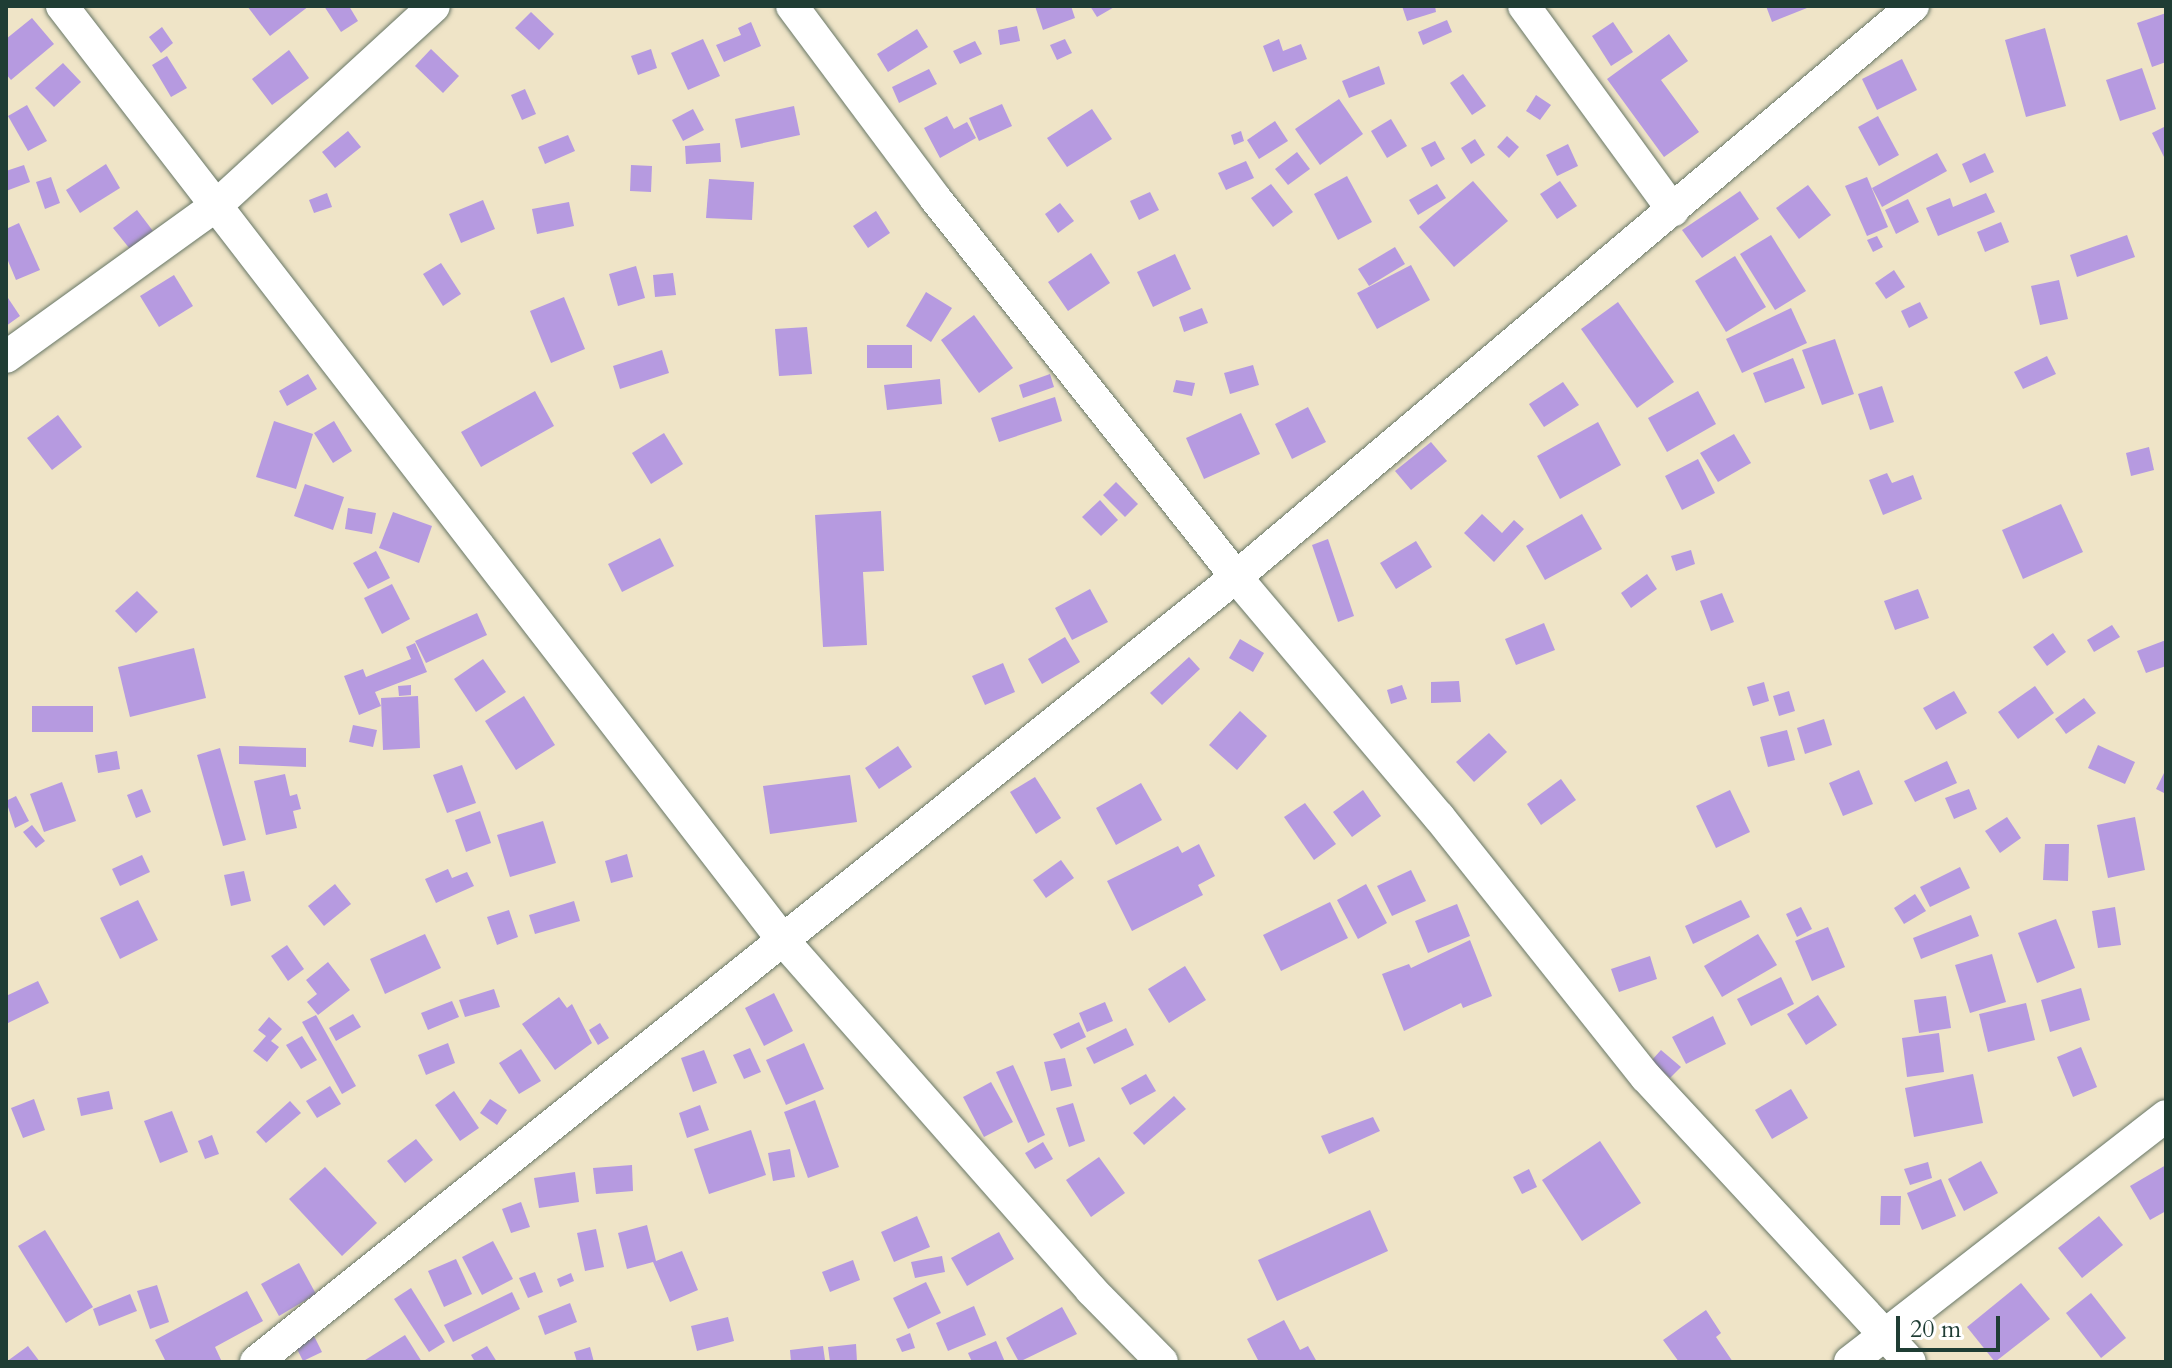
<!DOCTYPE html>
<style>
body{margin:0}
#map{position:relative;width:2172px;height:1368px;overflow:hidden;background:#efe4c7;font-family:Cardo,serif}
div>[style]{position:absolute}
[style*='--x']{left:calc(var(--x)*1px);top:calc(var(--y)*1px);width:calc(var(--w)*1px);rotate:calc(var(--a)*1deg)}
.building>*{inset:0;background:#b69ae0}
.roads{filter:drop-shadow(0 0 2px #687767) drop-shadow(0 0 2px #687767)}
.street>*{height:32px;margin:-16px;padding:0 16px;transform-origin:16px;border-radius:16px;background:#fff}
span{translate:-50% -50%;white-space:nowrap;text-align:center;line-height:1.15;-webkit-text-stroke:6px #fff;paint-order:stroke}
.frame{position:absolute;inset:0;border:8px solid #1f3d34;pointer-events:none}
.scale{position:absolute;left:1896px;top:1316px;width:104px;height:36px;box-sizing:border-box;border:4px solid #1f3d34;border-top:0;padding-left:10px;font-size:24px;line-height:28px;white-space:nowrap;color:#1f3d34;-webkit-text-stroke:6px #fff;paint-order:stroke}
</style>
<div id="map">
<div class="building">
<i style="clip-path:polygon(247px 6px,309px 6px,270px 36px)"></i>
<i style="clip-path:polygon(324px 6px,349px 6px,358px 21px,341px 32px)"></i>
<i style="clip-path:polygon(1035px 6px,1071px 6px,1075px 18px,1043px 30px)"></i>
<i style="clip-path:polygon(1090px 6px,1116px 6px,1097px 17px)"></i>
<i style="clip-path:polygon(1402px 6px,1435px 6px,1436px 12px,1407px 21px)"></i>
<i style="clip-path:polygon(1766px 6px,1812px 6px,1772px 22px)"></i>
<i style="clip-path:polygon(531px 12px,554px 34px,539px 50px,515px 28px)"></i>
<i style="clip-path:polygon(2166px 13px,2166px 62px,2152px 67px,2137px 23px)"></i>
<i style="clip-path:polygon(32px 18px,54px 44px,11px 80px,6px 74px,6px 39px)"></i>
<i style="clip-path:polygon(1447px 20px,1452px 32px,1423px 45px,1418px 32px)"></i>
<i style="clip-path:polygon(751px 22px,761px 46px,724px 62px,716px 45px,741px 35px,738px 28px)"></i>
<i style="clip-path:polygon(1613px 22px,1633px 52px,1611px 66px,1592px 36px)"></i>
<i style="clip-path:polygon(1017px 26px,1020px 41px,1000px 45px,998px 30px)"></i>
<i style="clip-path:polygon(162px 27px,173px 43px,161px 53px,149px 37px)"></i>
<i style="clip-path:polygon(2045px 28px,2066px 106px,2026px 117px,2005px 40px)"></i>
<i style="clip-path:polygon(917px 29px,928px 47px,888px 72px,877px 54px)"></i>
<i style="clip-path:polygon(1669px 34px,1688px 61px,1661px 80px,1699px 132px,1664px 157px,1607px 79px)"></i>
<i style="clip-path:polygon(703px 39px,720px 76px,688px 90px,671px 53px)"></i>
<i style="clip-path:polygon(1065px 39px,1072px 53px,1057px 60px,1050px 45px)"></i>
<i style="clip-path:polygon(1279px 39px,1283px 51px,1301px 44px,1307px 59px,1273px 72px,1263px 46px)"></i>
<i style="clip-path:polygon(975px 41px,982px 54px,960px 64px,953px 51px)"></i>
<i style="clip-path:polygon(431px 49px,459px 76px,443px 93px,415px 66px)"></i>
<i style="clip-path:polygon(651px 49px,657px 68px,638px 75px,631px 56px)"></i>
<i style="clip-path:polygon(289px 50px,309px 78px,272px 105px,252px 79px)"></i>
<i style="clip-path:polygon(167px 56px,187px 88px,171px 97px,152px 65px)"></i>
<i style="clip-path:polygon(1902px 59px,1917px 90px,1877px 110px,1862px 79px)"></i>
<i style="clip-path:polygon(63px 63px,81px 82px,54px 107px,35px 88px)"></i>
<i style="clip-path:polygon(1379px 66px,1385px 84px,1349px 98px,1342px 81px)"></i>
<i style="clip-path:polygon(2142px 68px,2156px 109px,2120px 121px,2106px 80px)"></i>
<i style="clip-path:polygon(929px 69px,937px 84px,899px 103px,892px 87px)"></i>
<i style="clip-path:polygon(1463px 74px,1486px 106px,1472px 115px,1450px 83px)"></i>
<i style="clip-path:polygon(525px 89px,536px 114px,522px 120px,511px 95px)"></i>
<i style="clip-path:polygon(1536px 95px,1551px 105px,1540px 120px,1526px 111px)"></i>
<i style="clip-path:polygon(1339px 99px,1363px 134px,1320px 165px,1295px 129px)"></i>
<i style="clip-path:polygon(1002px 104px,1012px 126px,979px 141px,969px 118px)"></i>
<i style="clip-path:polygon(27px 105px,47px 141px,28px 151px,8px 116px)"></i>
<i style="clip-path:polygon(794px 106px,800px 135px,741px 148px,735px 119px)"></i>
<i style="clip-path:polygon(693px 109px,704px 130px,683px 141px,672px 120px)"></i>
<i style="clip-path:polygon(1092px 109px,1112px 139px,1067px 167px,1047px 138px)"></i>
<i style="clip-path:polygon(947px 116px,954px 129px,967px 122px,976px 138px,940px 158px,924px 128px)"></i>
<i style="clip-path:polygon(1878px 116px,1899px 155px,1879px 166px,1858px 127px)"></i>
<i style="clip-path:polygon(1391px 119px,1407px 146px,1387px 158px,1371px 131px)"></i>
<i style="clip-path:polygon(1275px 121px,1288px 141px,1259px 159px,1247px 140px)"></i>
<i style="clip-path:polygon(2166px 126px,2166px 161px,2152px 133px)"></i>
<i style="clip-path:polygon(348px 131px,361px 147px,335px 168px,322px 152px)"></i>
<i style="clip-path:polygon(1241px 131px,1244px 141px,1234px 145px,1231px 135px)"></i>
<i style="clip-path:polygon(568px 135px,575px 151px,545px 164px,538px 147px)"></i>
<i style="clip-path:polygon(1507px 136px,1519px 147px,1509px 158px,1497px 147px)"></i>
<i style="clip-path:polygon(1475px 139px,1485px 155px,1471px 164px,1461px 148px)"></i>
<i style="clip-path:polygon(1435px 141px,1445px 159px,1431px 167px,1421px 148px)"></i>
<i style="clip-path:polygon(720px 143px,721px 162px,686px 164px,685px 146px)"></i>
<i style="clip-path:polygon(1568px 144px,1578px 166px,1557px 176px,1546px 155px)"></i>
<i style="clip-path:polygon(1297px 152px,1310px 169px,1288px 185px,1275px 169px)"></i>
<i style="clip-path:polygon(1937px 153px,1947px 171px,1882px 207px,1872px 188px)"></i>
<i style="clip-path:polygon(1985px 153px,1994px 172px,1970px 183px,1962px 164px)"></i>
<i style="clip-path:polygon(1246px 161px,1254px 178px,1226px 190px,1218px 173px)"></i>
<i style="clip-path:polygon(106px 164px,120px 188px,80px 213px,66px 190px)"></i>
<i style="clip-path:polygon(24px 165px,30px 182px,6px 191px,6px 171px)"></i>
<i style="clip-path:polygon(631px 165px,652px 166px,651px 192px,630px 191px)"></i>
<i style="clip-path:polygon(1347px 176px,1372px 222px,1338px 240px,1314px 194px)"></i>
<i style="clip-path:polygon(51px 177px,60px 203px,45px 209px,36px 182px)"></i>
<i style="clip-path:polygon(1867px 177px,1888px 227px,1867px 236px,1845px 186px)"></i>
<i style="clip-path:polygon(709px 179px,754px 182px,752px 220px,706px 218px)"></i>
<i style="clip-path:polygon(1473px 181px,1508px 221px,1454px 267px,1419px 227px)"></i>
<i style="clip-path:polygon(1560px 181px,1577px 206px,1557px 219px,1540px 194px)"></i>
<i style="clip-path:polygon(1271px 184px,1293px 212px,1273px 227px,1251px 198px)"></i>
<i style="clip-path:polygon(1437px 184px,1446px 198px,1418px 215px,1409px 200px)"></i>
<i style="clip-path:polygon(1808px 185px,1831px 215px,1799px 239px,1776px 208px)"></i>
<i style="clip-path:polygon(1740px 191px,1759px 219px,1702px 258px,1682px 230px)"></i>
<i style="clip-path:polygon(1150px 192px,1159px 210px,1139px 220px,1130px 201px)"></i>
<i style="clip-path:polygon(327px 193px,332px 207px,314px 213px,309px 200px)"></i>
<i style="clip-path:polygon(1986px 193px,1995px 212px,1938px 236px,1926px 208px,1950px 198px,1953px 207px)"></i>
<i style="clip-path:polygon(1908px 199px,1919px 222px,1896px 234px,1885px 210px)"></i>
<i style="clip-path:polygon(483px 200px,495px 229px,461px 243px,449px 214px)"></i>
<i style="clip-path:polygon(569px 202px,574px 226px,537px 234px,532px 209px)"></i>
<i style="clip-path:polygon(1060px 203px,1074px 221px,1058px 233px,1045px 214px)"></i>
<i style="clip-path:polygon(137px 210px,153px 231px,130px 249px,113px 228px)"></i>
<i style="clip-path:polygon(876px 211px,890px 233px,868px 248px,853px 226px)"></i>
<i style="clip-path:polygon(2001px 222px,2009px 242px,1985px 252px,1977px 232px)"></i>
<i style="clip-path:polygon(19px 223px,40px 270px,16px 280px,6px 256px,6px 229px)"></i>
<i style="clip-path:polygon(1771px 235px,1806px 291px,1775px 310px,1740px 254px)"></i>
<i style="clip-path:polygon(2127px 235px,2135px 257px,2077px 277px,2070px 255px)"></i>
<i style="clip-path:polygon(1877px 236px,1883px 247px,1873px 252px,1867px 240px)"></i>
<i style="clip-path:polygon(1395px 247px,1405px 264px,1369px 286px,1358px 269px)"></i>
<i style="clip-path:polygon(1091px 253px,1110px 283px,1068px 311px,1048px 282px)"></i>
<i style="clip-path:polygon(1175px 254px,1191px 289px,1153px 307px,1137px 272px)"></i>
<i style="clip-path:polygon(1735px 256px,1766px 307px,1726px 332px,1695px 281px)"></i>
<i style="clip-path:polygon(441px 263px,461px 294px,443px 306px,423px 274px)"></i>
<i style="clip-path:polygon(1411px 265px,1430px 300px,1377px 329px,1357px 293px)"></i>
<i style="clip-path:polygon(636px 266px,645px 298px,618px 306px,609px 274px)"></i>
<i style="clip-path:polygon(1894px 270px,1905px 287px,1886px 299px,1875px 283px)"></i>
<i style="clip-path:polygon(673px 273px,676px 295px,655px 297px,653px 275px)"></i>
<i style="clip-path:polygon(174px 275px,193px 306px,159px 327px,140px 296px)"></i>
<i style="clip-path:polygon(2059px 280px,2068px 319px,2040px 325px,2031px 286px)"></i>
<i style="clip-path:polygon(926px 292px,952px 308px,931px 342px,906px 326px)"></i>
<i style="clip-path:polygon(6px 295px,20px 316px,6px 326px)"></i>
<i style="clip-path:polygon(564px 297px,585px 349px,551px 363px,530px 311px)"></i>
<i style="clip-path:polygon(1618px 302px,1674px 382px,1637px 408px,1581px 329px)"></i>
<i style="clip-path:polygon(1920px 302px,1928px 318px,1909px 328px,1901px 311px)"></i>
<i style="clip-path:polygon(1202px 308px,1208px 323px,1184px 332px,1179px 317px)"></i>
<i style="clip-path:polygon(1791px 308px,1807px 343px,1742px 373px,1726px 339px)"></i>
<i style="clip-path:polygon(974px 315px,1013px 368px,979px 393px,941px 340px)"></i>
<i style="clip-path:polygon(807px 327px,812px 374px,779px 376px,775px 329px)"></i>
<i style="clip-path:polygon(1835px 339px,1854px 394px,1822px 405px,1802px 350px)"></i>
<i style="clip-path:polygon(867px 345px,912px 345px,912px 368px,867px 368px)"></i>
<i style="clip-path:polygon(662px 350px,669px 373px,620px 389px,613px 366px)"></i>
<i style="clip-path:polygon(2047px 356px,2056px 374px,2023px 389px,2014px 372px)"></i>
<i style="clip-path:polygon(1793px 358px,1805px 388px,1765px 403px,1753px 373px)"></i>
<i style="clip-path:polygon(1253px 365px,1259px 385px,1230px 394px,1224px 373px)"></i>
<i style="clip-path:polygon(308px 374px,317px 389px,287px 406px,279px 391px)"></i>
<i style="clip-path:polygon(1050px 374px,1054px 387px,1023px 398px,1019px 385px)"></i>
<i style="clip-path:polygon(940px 379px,942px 404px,887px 410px,884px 385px)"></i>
<i style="clip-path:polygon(1176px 380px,1195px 383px,1192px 396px,1173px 392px)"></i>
<i style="clip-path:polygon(1563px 382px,1579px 405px,1544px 427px,1529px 404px)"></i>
<i style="clip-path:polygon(1882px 386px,1894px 422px,1870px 430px,1858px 394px)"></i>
<i style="clip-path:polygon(535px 391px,554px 426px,481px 467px,461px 432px)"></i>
<i style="clip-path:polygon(1698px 391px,1716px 424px,1667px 452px,1648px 418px)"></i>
<i style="clip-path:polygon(1055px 397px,1062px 421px,999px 442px,991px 418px)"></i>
<i style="clip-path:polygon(1308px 407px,1326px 442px,1292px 459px,1275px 424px)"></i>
<i style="clip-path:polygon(1241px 413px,1260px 454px,1204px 479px,1186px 438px)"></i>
<i style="clip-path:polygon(58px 415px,82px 447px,52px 470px,27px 438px)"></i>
<i style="clip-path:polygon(274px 421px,313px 434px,296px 489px,256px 477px)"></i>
<i style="clip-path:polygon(334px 421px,352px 451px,333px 463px,314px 433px)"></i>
<i style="clip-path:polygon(1598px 422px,1621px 465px,1560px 499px,1537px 456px)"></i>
<i style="clip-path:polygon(664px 433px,683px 464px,651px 484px,632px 453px)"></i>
<i style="clip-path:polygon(1734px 434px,1751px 463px,1718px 482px,1700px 453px)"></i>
<i style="clip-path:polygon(1431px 442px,1447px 461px,1411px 490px,1395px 471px)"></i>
<i style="clip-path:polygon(2149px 447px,2154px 470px,2131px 476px,2126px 453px)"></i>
<i style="clip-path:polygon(1698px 459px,1715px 493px,1682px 510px,1665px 476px)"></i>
<i style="clip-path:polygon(1887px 473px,1892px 483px,1913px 475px,1922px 499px,1883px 515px,1869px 480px)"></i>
<i style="clip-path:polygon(1116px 482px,1138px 504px,1125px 517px,1103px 495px)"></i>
<i style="clip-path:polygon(305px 484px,344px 497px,333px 530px,294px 516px)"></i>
<i style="clip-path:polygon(1100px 500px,1118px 520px,1101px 536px,1082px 517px)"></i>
<i style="clip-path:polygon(2061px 504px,2083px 552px,2023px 579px,2002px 530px)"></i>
<i style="clip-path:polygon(348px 508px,376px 513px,372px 534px,345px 529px)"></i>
<i style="clip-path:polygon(881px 511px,884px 571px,863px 572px,867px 645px,823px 647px,815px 515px)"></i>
<i style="clip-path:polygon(393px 512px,432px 526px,419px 563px,379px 548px)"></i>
<i style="clip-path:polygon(1482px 514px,1502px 533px,1514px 520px,1524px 529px,1494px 562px,1464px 533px)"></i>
<i style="clip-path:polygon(1582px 514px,1602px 549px,1545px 580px,1526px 546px)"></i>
<i style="clip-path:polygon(660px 538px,674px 566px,622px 592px,608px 564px)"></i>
<i style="clip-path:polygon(1328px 539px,1354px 616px,1338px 622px,1312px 545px)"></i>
<i style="clip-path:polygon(1416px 541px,1432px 567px,1396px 589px,1380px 563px)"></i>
<i style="clip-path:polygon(1691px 550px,1695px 564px,1676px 571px,1671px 556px)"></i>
<i style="clip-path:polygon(376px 551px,390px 578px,368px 589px,353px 563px)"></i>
<i style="clip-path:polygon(1647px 574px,1657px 589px,1631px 608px,1621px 593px)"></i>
<i style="clip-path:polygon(392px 584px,410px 619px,382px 634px,364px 598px)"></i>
<i style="clip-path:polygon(1090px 589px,1108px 622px,1072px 640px,1055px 608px)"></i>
<i style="clip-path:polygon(1918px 589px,1929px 618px,1895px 630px,1884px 601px)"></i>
<i style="clip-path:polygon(137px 591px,158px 612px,136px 633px,115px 611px)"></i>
<i style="clip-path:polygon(1722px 593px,1734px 622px,1711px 631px,1700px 601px)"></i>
<i style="clip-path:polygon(477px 613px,487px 635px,426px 663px,415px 641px)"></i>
<i style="clip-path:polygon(1544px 623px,1555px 650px,1516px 665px,1505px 639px)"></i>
<i style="clip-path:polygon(2112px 625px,2120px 637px,2094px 652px,2087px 640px)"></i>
<i style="clip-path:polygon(2053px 633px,2066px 652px,2047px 666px,2033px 647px)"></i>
<i style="clip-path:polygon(1065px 637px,1080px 662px,1042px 684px,1028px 659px)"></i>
<i style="clip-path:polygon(1240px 639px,1264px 653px,1253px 672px,1229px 658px)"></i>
<i style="clip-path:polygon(2166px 640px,2166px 666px,2146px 673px,2137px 651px)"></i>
<i style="clip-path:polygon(415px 643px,427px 672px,375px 692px,381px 706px,359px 715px,344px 676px,363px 669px,366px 677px,411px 659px,406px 647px)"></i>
<i style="clip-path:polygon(194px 648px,206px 698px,130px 717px,118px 667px)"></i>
<i style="clip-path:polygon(1189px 657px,1200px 669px,1162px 705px,1150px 693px)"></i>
<i style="clip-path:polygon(483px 659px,506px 692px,476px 712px,454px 679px)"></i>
<i style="clip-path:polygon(1003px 663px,1015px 692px,985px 705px,972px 676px)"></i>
<i style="clip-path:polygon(1459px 681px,1461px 702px,1431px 703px,1431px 682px)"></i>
<i style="clip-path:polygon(1764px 682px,1769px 701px,1753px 706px,1747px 687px)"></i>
<i style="clip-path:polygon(411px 685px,411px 695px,399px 696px,398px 686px)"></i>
<i style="clip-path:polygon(1402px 685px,1407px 699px,1391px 704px,1387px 690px)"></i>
<i style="clip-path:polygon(2035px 686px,2054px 713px,2018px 739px,1998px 712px)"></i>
<i style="clip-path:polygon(1789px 691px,1795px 711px,1779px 716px,1773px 696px)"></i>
<i style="clip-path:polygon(1954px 691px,1967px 713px,1936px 730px,1923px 708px)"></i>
<i style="clip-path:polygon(418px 696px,420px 748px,383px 750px,381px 698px)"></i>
<i style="clip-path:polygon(524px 696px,555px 745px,516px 770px,485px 721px)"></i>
<i style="clip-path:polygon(2084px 698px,2096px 713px,2066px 734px,2055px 719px)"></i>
<i style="clip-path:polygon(32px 706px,93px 706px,93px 732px,32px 732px)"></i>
<i style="clip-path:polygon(1240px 711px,1267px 736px,1237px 770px,1209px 745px)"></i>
<i style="clip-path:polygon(1824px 719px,1832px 745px,1805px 754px,1797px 728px)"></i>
<i style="clip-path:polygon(353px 725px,377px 730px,373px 747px,349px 742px)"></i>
<i style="clip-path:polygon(1787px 730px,1795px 760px,1768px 767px,1760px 737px)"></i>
<i style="clip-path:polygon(1489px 733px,1507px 752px,1474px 782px,1456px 762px)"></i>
<i style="clip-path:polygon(2098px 745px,2135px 762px,2125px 784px,2088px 768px)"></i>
<i style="clip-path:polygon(239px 746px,306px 748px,306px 767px,239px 764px)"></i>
<i style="clip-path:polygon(898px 746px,912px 767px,879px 789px,865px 768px)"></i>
<i style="clip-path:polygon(220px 748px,246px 840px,223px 846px,197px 755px)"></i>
<i style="clip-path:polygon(117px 751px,120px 769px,98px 773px,95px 755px)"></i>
<i style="clip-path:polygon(1947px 761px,1957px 783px,1915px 802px,1904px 781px)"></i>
<i style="clip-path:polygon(462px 765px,476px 803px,447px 813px,433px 775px)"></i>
<i style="clip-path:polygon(2166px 769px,2166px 794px,2156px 789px)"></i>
<i style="clip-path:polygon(1859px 770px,1873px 804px,1843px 816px,1829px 783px)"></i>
<i style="clip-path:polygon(285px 774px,290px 796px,297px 794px,301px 809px,293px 811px,297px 828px,266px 835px,254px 781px)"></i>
<i style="clip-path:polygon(850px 775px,857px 822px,770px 834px,763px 786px)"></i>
<i style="clip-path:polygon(1035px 777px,1061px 818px,1036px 834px,1010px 792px)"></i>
<i style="clip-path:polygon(1561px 779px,1576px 800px,1541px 825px,1527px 804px)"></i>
<i style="clip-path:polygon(62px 782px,76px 821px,44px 832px,30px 794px)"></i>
<i style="clip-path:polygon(1141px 783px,1162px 820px,1116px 845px,1096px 808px)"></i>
<i style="clip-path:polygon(142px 789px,151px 812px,136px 818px,127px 795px)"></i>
<i style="clip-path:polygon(1969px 789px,1977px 809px,1954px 819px,1945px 798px)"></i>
<i style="clip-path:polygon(1363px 790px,1381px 816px,1352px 837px,1333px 812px)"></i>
<i style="clip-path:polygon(1730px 790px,1750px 832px,1716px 848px,1696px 806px)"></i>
<i style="clip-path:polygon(16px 796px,29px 821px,15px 828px,6px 801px)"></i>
<i style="clip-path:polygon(1305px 803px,1336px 844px,1314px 860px,1284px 817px)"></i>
<i style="clip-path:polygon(480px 811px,491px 843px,466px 852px,455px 820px)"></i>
<i style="clip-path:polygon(2007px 817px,2021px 838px,2000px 853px,1985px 831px)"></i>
<i style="clip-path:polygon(2135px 817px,2145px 870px,2108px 878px,2097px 825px)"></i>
<i style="clip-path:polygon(543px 821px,556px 863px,510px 877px,497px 835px)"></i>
<i style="clip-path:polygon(32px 825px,45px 841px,36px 848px,23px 832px)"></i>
<i style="clip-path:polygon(1199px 844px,1215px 876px,1198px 885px,1203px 895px,1132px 931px,1107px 881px,1178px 846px,1182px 853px)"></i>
<i style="clip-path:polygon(2045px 844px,2069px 844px,2068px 881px,2043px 880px)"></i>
<i style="clip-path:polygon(627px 854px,633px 877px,611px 883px,605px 861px)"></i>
<i style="clip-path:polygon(142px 855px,150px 872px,120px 886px,112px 869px)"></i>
<i style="clip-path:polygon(1061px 860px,1074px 878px,1046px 898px,1033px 880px)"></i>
<i style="clip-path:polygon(1960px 867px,1970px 888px,1930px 907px,1920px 887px)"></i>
<i style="clip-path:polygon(448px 869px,452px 878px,467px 872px,474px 886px,436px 903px,425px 879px)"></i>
<i style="clip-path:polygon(1411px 870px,1426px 901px,1392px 916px,1377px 886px)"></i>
<i style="clip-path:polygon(244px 871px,251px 901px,231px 906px,224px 875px)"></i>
<i style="clip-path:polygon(335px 884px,351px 904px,324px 926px,308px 906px)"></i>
<i style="clip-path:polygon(1366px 884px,1387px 923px,1358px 939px,1337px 900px)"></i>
<i style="clip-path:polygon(1915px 894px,1926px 911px,1904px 924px,1894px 908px)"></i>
<i style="clip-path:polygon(138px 900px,158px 940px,120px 959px,100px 918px)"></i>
<i style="clip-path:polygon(1741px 900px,1750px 917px,1693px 944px,1685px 926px)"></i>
<i style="clip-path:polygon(574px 901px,580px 921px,535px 934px,529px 915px)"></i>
<i style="clip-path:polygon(1330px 902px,1348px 938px,1281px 971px,1263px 935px)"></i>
<i style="clip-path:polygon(1457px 904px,1470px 936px,1428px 953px,1415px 921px)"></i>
<i style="clip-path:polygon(1801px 907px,1812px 929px,1797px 937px,1786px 914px)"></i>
<i style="clip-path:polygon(2115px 907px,2121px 945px,2098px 948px,2092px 911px)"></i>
<i style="clip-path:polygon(509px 910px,518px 937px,497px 945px,487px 917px)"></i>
<i style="clip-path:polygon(1971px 915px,1979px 936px,1921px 959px,1913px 938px)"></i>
<i style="clip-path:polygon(2056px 919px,2075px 968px,2037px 983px,2018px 933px)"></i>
<i style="clip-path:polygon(1828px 927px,1845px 967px,1812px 981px,1795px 941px)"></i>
<i style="clip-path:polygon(425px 934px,441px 968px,385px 994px,370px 959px)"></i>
<i style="clip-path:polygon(1758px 934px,1777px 965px,1722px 997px,1704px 966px)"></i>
<i style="clip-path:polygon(1470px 940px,1492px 996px,1463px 1008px,1461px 1003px,1404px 1031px,1382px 974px,1409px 964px,1411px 968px)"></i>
<i style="clip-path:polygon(287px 945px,304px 969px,288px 981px,271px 956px)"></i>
<i style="clip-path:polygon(1992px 954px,2006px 1002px,1970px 1013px,1955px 965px)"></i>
<i style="clip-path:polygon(1650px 956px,1657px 979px,1619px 992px,1611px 969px)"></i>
<i style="clip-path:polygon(328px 962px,350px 990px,318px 1015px,307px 1002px,317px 994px,306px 980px)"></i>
<i style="clip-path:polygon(1185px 966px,1206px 1000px,1169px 1023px,1148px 989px)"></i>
<i style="clip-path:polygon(1781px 977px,1794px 1004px,1751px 1026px,1737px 999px)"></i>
<i style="clip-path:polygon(38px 981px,49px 1003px,6px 1024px,6px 996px)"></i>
<i style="clip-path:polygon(2081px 988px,2090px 1020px,2050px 1032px,2041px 1000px)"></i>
<i style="clip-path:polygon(494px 989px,500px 1007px,465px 1017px,459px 1000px)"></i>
<i style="clip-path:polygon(774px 993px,793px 1031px,764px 1046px,745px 1008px)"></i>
<i style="clip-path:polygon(1818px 995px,1837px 1025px,1806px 1045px,1787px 1014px)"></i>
<i style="clip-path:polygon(1946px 996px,1951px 1028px,1919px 1033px,1914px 1000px)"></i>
<i style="clip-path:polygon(559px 997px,567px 1008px,572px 1004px,592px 1043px,555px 1070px,522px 1024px)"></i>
<i style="clip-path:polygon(452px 1001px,459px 1017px,428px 1030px,421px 1013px)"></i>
<i style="clip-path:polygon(1105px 1002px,1113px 1021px,1087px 1032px,1079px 1013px)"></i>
<i style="clip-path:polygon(2026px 1003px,2035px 1040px,1988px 1052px,1979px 1014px)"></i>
<i style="clip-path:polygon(353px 1014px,361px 1027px,336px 1041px,329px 1028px)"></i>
<i style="clip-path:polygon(316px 1015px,356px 1086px,342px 1094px,302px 1022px)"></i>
<i style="clip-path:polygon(1713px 1016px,1726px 1044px,1686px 1064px,1672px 1037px)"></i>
<i style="clip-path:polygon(269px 1017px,282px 1029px,271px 1041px,279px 1047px,267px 1062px,253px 1051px,266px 1036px,258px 1030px)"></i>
<i style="clip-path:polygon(1079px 1022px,1086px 1037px,1061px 1049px,1053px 1034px)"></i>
<i style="clip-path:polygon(600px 1023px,609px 1038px,598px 1045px,589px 1030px)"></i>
<i style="clip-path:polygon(1126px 1028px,1134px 1045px,1094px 1064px,1086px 1048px)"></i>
<i style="clip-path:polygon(1939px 1033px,1944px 1072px,1907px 1077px,1902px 1038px)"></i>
<i style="clip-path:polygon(302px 1036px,317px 1060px,301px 1069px,286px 1045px)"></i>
<i style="clip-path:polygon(448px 1043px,455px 1063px,426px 1075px,418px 1055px)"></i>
<i style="clip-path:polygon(804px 1043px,824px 1089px,786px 1105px,766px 1060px)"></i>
<i style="clip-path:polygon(2081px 1047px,2097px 1087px,2073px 1097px,2057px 1057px)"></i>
<i style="clip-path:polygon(750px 1048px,761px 1072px,744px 1079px,733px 1055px)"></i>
<i style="clip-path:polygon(521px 1049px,541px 1081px,519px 1094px,499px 1063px)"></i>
<i style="clip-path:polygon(704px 1050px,717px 1083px,693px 1092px,681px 1058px)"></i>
<i style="clip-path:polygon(1661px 1050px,1681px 1067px,1670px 1078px,1651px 1061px)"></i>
<i style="clip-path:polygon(1065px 1058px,1072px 1086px,1051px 1091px,1044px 1062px)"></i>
<i style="clip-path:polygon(1013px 1065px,1045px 1135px,1028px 1143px,996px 1072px)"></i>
<i style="clip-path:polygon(1146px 1074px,1156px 1091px,1130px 1105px,1121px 1088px)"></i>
<i style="clip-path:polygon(1973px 1074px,1983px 1123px,1914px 1137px,1905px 1088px)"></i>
<i style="clip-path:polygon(991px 1082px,1013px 1122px,984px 1137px,963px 1097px)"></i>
<i style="clip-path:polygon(330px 1086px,341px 1104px,317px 1118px,306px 1101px)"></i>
<i style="clip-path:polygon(1791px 1089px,1808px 1118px,1772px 1139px,1755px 1110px)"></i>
<i style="clip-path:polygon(109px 1091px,113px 1109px,81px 1116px,77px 1098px)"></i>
<i style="clip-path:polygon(454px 1091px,479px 1128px,460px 1141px,435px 1105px)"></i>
<i style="clip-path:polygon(1174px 1096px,1186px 1109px,1144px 1145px,1133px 1133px)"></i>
<i style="clip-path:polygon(34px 1099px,45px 1130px,23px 1138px,11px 1108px)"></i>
<i style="clip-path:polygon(490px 1099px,507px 1110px,497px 1125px,480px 1113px)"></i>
<i style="clip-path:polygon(815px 1100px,839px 1167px,808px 1178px,784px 1112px)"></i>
<i style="clip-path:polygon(290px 1101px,301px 1113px,266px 1143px,256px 1132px)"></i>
<i style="clip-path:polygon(1073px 1103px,1085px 1141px,1069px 1147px,1056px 1108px)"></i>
<i style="clip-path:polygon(700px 1105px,709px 1130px,687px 1138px,679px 1113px)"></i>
<i style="clip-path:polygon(172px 1111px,188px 1152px,160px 1163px,144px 1121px)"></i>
<i style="clip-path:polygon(1373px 1117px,1380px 1131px,1329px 1154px,1321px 1136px)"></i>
<i style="clip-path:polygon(751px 1130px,766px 1175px,709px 1194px,694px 1149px)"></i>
<i style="clip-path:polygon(212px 1135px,219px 1154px,205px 1159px,198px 1141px)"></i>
<i style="clip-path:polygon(416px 1139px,433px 1160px,405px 1183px,387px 1161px)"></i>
<i style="clip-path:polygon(1600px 1141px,1641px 1203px,1582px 1241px,1542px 1180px)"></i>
<i style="clip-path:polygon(1043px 1142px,1053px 1159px,1035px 1169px,1025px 1153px)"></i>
<i style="clip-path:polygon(790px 1149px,795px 1177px,773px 1181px,768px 1153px)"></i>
<i style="clip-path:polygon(1099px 1157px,1125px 1193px,1091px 1217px,1066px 1180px)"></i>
<i style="clip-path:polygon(1981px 1161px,1998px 1193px,1964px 1211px,1948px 1179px)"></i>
<i style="clip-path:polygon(1928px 1162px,1932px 1178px,1910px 1185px,1904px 1169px)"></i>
<i style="clip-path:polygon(632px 1165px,633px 1191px,596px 1194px,593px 1168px)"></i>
<i style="clip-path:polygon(2166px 1165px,2166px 1211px,2150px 1220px,2130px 1186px)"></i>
<i style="clip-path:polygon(325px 1167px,377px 1223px,342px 1256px,289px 1199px)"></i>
<i style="clip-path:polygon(1529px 1169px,1537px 1187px,1522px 1194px,1513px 1177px)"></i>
<i style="clip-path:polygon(575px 1172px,579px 1202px,539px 1208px,534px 1178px)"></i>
<i style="clip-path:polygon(1941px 1179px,1956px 1216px,1922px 1230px,1907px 1193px)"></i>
<i style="clip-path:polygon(1881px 1196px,1901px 1196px,1900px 1225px,1880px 1225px)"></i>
<i style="clip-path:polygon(521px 1202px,530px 1227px,511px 1233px,502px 1209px)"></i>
<i style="clip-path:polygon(1370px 1210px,1388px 1251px,1277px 1301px,1258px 1260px)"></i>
<i style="clip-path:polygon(917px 1216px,930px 1247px,894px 1262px,881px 1232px)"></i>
<i style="clip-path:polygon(2099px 1216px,2123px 1245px,2082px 1278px,2058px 1248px)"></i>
<i style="clip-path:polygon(647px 1225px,656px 1261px,682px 1251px,698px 1290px,670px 1302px,653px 1262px,627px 1269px,618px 1233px)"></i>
<i style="clip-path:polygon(596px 1229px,604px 1267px,585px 1271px,577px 1233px)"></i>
<i style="clip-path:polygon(45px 1230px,93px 1307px,66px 1323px,18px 1246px)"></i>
<i style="clip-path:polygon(999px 1232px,1014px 1259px,967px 1286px,951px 1258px)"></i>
<i style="clip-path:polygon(493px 1241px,513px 1279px,482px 1295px,462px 1257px)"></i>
<i style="clip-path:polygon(942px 1256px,945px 1272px,915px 1278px,911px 1262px)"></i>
<i style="clip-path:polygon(456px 1259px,472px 1294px,444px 1307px,428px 1271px)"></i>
<i style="clip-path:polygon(853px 1260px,860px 1280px,830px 1292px,822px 1272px)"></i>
<i style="clip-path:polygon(299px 1263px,316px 1294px,279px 1316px,261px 1284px)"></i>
<i style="clip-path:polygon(535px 1272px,543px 1292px,528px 1298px,519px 1278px)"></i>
<i style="clip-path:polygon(571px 1273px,574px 1281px,560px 1287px,557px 1279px)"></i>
<i style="clip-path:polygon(926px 1282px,941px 1313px,908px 1329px,893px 1298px)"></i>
<i style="clip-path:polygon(2021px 1283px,2050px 1319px,1995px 1362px,1967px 1327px)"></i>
<i style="clip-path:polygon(157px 1285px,169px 1322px,150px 1329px,137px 1291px)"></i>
<i style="clip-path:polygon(411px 1288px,445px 1342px,429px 1352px,394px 1299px)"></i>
<i style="clip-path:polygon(247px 1291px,263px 1321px,215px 1347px,222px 1362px,166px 1362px,155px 1340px)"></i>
<i style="clip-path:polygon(512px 1292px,520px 1309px,453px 1342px,444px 1325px)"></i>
<i style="clip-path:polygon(2091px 1293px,2126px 1338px,2101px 1358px,2066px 1313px)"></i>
<i style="clip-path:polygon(130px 1294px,137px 1311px,99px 1326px,93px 1309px)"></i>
<i style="clip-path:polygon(570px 1303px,577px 1322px,545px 1335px,538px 1316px)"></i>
<i style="clip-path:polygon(974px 1306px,986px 1335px,948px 1351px,936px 1323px)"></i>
<i style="clip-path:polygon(1062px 1307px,1077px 1334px,1019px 1362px,1006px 1338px)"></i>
<i style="clip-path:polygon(1706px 1310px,1721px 1333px,1716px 1337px,1733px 1362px,1679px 1362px,1663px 1340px)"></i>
<i style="clip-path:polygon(728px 1317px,734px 1341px,697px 1351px,691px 1326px)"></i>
<i style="clip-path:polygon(1284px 1320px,1300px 1350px,1308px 1346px,1317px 1362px,1259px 1362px,1247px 1339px)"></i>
<i style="clip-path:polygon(910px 1333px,915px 1348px,902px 1352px,896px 1339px)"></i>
<i style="clip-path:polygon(405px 1335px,422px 1362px,362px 1362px)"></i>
<i style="clip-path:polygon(314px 1336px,322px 1352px,303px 1361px,295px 1345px)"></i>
<i style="clip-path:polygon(996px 1341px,1005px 1362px,972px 1362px,968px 1353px)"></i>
<i style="clip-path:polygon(856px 1344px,857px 1362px,830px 1362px,828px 1347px)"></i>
<i style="clip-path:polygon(28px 1346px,40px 1362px,6px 1362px)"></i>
<i style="clip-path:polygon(487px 1346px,497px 1362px,475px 1362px,471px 1355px)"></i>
<i style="clip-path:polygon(823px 1346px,825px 1360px,791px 1362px,790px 1350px)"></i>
<i style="clip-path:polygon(590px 1347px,594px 1362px,577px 1362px,574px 1352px)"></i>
</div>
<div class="roads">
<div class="street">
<i style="--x:62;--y:6;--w:1179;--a:52.34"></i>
<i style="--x:782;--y:939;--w:468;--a:48.6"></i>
<i style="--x:1091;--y:1290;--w:101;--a:45.4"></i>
<i style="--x:792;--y:6;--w:239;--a:53.3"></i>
<i style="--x:935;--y:198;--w:484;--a:51.5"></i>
<i style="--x:1236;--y:577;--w:314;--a:49.8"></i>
<i style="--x:1439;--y:817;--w:332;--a:51.5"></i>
<i style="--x:1646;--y:1077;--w:388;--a:47.2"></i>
<i style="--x:1524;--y:6;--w:253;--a:53.9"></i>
<i style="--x:6;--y:357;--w:260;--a:-35.8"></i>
<i style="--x:217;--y:205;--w:294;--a:-42.5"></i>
<i style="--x:256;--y:1362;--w:1256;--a:-38.7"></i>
<i style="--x:1236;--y:577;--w:886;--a:-40.15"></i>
<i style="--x:1850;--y:1362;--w:400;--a:-37.9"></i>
</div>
</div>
<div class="frame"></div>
<div class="scale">20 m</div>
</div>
